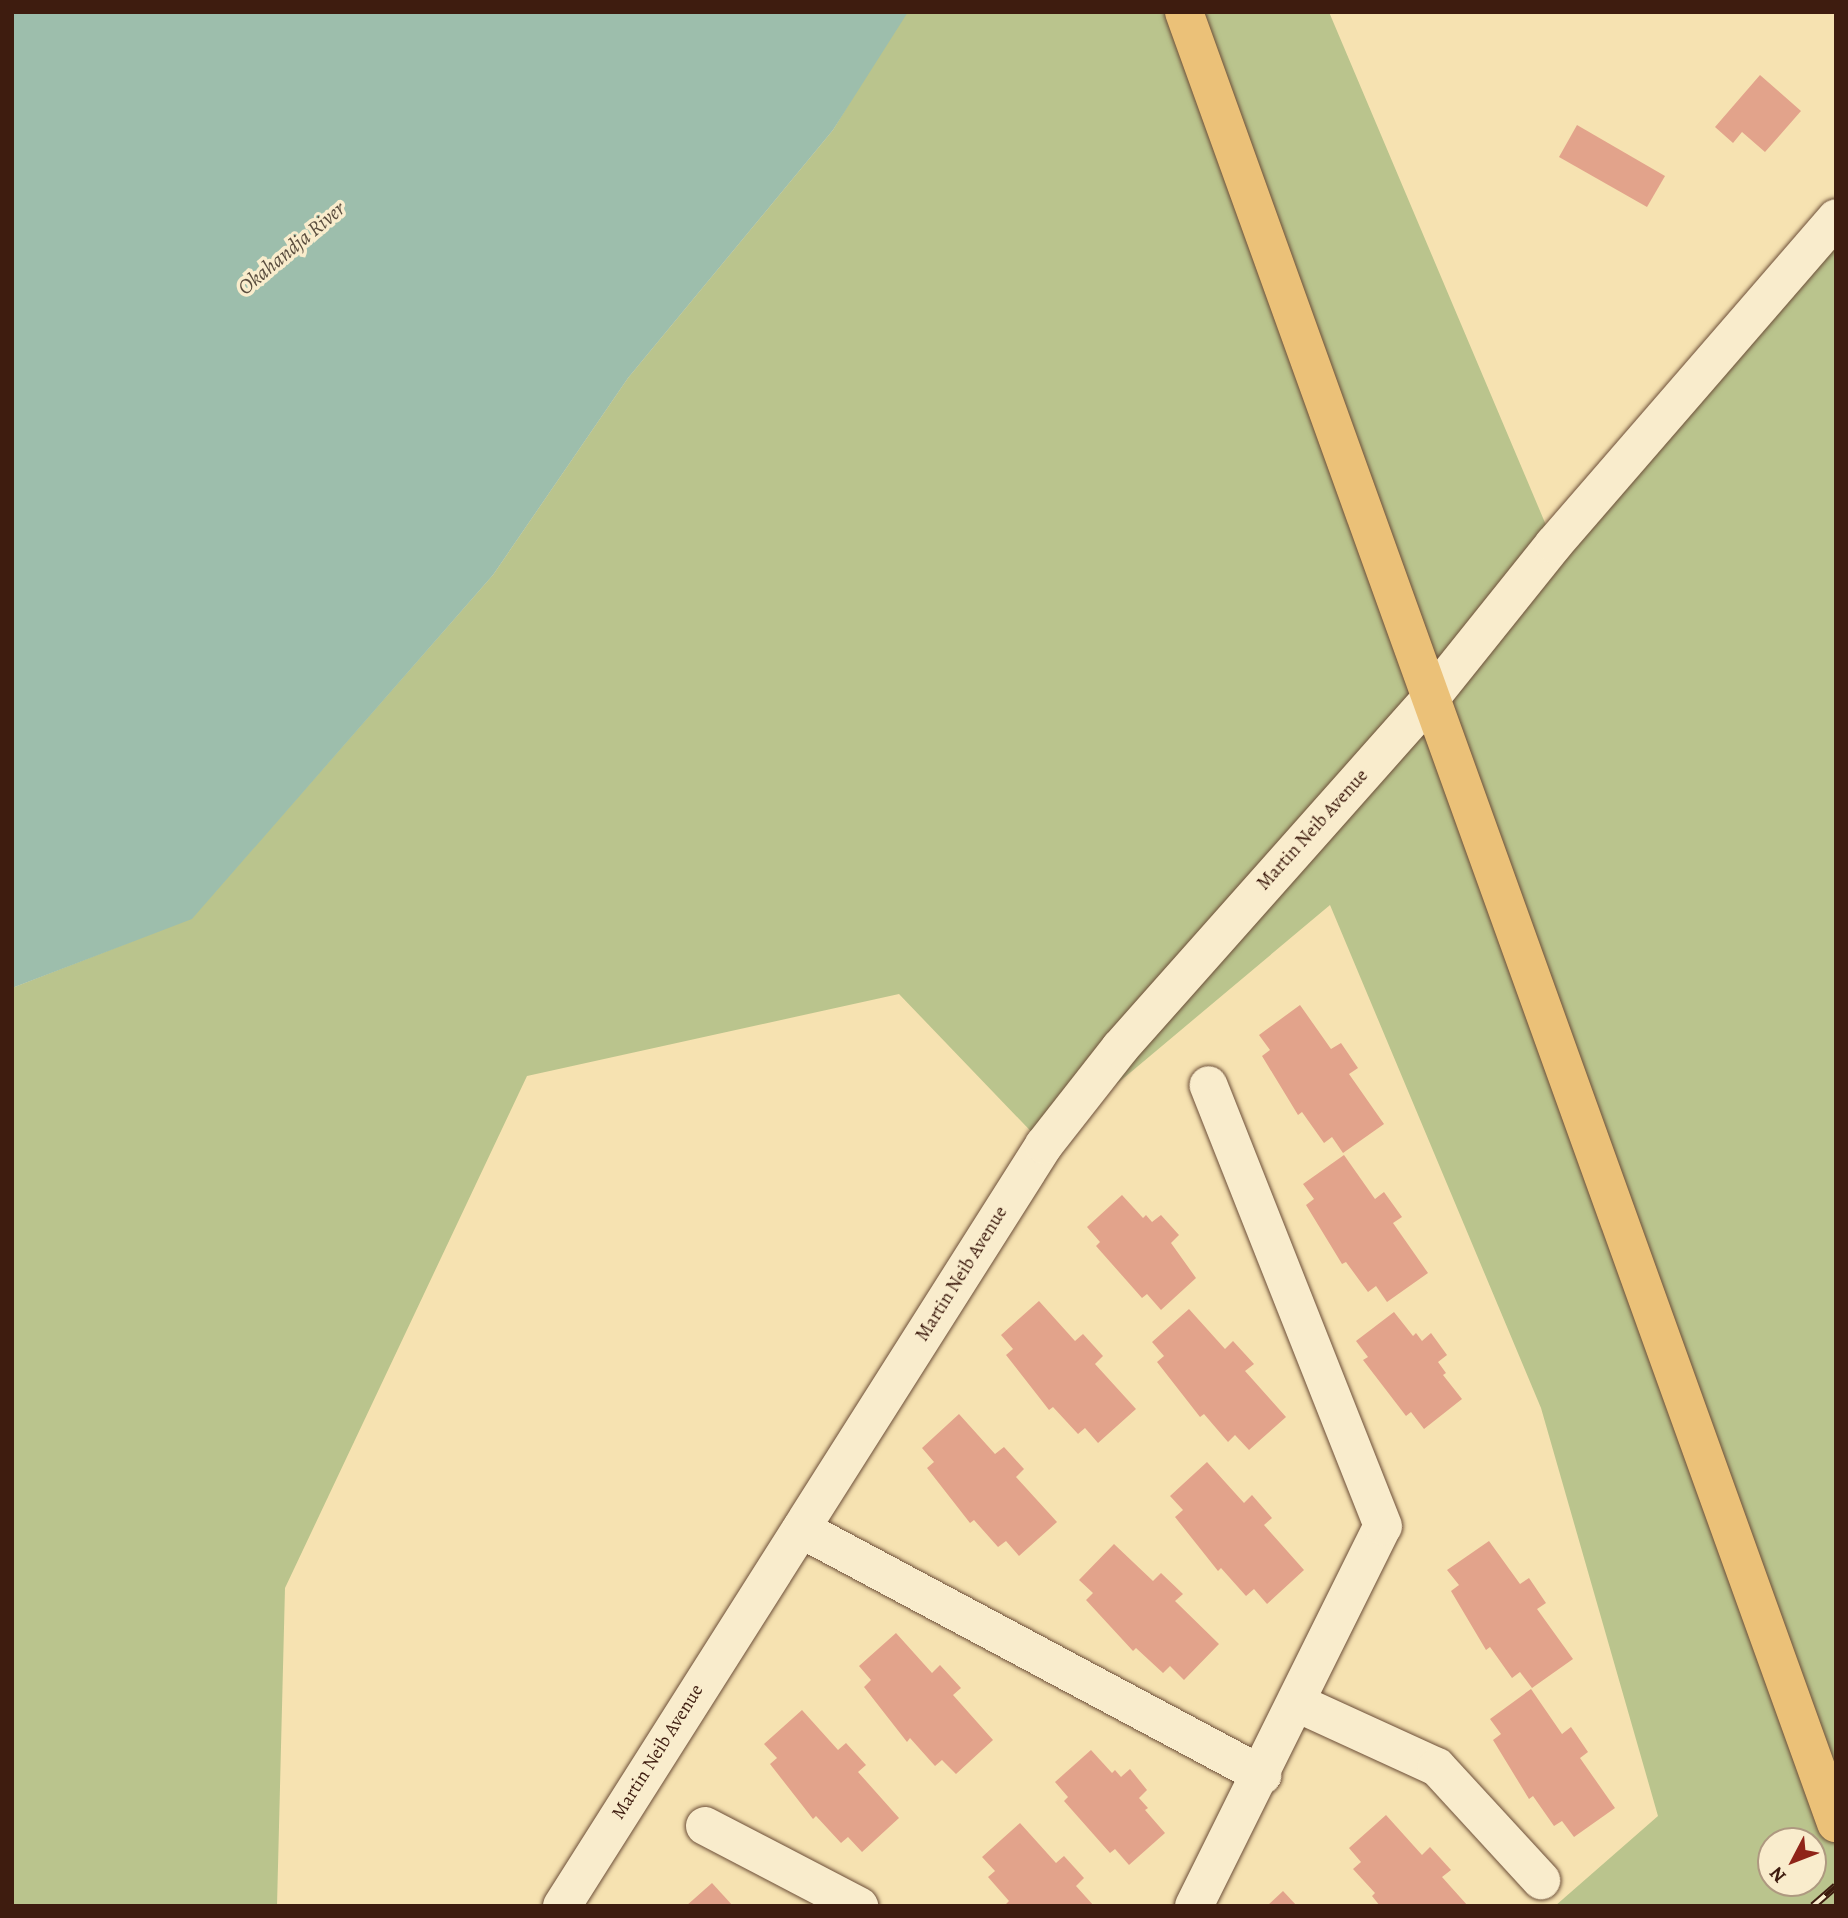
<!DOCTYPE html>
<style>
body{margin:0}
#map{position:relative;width:1848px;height:1918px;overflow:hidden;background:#f6e2b1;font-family:Alegreya,serif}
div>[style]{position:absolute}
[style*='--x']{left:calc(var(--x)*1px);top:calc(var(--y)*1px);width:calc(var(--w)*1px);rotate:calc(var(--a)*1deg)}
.green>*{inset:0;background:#bac48d}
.water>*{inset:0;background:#9dbeac}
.building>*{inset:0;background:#e2a38b}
.roads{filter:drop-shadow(0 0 2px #6c4e38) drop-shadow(0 0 2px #6c4e38)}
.street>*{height:38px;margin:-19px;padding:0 19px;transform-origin:19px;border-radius:19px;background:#f9eccc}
.secondary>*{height:38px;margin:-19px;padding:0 19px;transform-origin:19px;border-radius:19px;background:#f9eccc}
.highway>*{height:38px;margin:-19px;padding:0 19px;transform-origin:19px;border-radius:19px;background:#ebc178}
.rail>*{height:8px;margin-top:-4px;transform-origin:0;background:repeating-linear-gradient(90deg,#f9eccc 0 16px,#3e1c0f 0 32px);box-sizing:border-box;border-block:2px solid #3e1c0f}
span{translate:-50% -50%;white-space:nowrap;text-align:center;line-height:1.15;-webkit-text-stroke:7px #f9eccc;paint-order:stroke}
.street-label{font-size:19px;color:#3e1c0f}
.water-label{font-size:21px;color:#5a4d3e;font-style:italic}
.frame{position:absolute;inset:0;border:14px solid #3e1c0f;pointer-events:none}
.north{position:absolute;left:1757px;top:1827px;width:70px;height:70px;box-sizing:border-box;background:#f9eccc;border:2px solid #ae9980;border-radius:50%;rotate:228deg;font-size:19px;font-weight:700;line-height:28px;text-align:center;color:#3e1c0f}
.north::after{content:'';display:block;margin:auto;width:24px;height:32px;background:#8f2418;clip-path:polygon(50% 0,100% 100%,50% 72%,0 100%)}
</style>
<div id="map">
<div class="green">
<i style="clip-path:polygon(evenodd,905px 12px,1329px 12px,1554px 544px,1836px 218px,1836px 1906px,1555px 1906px,1658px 1816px,1541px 1408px,1330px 905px,1044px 1145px,899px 994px,527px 1076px,285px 1588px,277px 1906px,12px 1906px,12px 988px,192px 918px,493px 575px,628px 378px,833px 130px,905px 12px,1771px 1841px,1813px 1841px,1813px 1883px,1771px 1883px,1771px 1841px)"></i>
</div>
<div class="water">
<i style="clip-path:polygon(12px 12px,908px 12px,833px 130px,628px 378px,493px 575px,192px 919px,12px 988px)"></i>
</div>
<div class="building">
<i style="clip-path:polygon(1760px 75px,1801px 111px,1765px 152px,1742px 132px,1733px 143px,1715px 127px)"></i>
<i style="clip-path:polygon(1577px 125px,1665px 176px,1647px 207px,1559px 157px)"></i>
<i style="clip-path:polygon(1300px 1005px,1331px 1049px,1341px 1043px,1358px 1068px,1349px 1074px,1384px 1124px,1343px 1153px,1332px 1137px,1324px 1143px,1302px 1112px,1298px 1115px,1262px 1056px,1270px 1050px,1259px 1035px)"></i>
<i style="clip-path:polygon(1344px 1155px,1375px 1199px,1384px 1192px,1402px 1217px,1393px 1223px,1428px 1273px,1387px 1302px,1376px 1286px,1368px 1292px,1346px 1262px,1342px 1264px,1306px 1205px,1314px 1199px,1303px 1184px)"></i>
<i style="clip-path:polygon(1122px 1195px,1143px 1218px,1146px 1215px,1152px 1222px,1161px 1215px,1179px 1235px,1171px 1243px,1196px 1278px,1161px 1310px,1147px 1294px,1142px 1298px,1096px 1246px,1100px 1242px,1087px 1227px)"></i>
<i style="clip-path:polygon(1039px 1301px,1075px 1341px,1083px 1334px,1103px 1356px,1095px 1364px,1136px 1409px,1098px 1443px,1085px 1428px,1078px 1434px,1053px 1407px,1049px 1410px,1006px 1355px,1013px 1349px,1001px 1335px)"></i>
<i style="clip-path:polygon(1189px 1309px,1225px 1349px,1233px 1341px,1254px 1364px,1245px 1371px,1286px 1417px,1249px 1450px,1235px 1435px,1228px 1442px,1204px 1414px,1200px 1417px,1157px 1362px,1164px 1356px,1152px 1342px)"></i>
<i style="clip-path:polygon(1394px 1312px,1413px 1336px,1416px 1333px,1422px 1341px,1431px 1333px,1447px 1355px,1438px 1362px,1446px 1373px,1443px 1375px,1462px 1399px,1424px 1429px,1411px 1412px,1406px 1416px,1363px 1360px,1368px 1357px,1356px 1341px)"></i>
<i style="clip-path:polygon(959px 1414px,995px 1454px,1004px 1447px,1024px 1469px,1016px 1477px,1057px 1522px,1019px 1556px,1006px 1541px,998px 1547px,974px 1520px,970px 1523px,927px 1468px,934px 1462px,922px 1448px)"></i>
<i style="clip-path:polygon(1207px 1462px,1244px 1503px,1252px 1495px,1272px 1518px,1264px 1525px,1304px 1570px,1267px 1604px,1254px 1589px,1246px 1596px,1221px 1568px,1218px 1571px,1175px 1517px,1183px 1510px,1170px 1496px)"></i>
<i style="clip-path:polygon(1489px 1541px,1520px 1584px,1529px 1578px,1546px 1603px,1537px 1609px,1573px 1659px,1532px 1688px,1520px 1672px,1512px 1678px,1490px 1647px,1486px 1650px,1451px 1591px,1459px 1585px,1447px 1570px)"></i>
<i style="clip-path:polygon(1114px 1544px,1153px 1581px,1161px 1573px,1183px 1594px,1175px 1601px,1219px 1644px,1184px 1680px,1170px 1666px,1163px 1673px,1136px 1648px,1133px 1651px,1086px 1600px,1093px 1593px,1079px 1580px)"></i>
<i style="clip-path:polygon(896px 1633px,932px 1673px,940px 1665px,961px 1688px,953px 1695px,993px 1740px,956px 1774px,942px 1760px,935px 1766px,910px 1738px,907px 1742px,864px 1687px,871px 1680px,859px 1666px)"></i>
<i style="clip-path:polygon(1531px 1689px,1562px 1734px,1571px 1727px,1588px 1752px,1580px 1758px,1615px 1808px,1574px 1837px,1562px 1821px,1554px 1826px,1533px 1796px,1529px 1799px,1493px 1740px,1501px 1734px,1490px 1719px)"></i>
<i style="clip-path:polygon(802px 1710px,838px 1750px,846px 1743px,866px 1765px,858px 1772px,899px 1818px,862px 1852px,848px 1837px,841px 1843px,816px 1816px,813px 1819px,770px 1764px,777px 1758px,764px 1744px)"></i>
<i style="clip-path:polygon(1091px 1750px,1112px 1773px,1115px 1770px,1121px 1777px,1130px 1769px,1147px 1790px,1139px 1798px,1148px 1808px,1145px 1810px,1165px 1833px,1129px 1865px,1115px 1849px,1110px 1853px,1064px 1801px,1068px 1797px,1055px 1782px)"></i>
<i style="clip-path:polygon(1386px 1815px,1422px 1855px,1430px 1847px,1451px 1870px,1442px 1877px,1468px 1906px,1380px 1906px,1372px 1896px,1375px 1893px,1353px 1869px,1361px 1862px,1349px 1848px)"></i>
<i style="clip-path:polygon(1020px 1823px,1056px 1863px,1064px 1856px,1084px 1878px,1076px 1886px,1094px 1906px,1004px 1906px,1009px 1901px,988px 1877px,995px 1871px,982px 1857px)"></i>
<i style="clip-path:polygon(712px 1883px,733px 1906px,686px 1906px)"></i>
<i style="clip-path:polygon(1283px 1891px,1297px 1906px,1267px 1906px)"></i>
</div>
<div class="roads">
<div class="street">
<i style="--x:1433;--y:695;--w:193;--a:-51.3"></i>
<i style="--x:1554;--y:544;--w:431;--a:-49.1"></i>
<i style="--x:801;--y:1529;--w:523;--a:28.09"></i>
<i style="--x:1297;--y:1703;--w:154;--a:24.6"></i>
<i style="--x:1437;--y:1767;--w:154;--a:47.4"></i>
<i style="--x:705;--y:1826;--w:174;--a:27.5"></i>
<i style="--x:1194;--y:1906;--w:424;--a:-63.6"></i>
<i style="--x:1383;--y:1526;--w:474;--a:-111.6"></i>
</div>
<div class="secondary">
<i style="--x:562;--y:1906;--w:901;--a:-57.65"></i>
<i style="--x:1044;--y:1145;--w:123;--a:-51.9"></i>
<i style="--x:1120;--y:1048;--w:472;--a:-48.4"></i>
</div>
<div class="highway">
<i style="--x:1184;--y:12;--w:1925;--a:70.2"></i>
</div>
</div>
<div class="rail">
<i style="--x:1813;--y:1906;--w:30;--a:-41"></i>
</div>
<div class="street-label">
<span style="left:1313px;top:830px;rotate:-48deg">Martin Neib Avenue</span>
<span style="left:962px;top:1274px;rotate:-58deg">Martin Neib Avenue</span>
<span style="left:658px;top:1752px;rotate:-58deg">Martin Neib Avenue</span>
</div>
<div class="water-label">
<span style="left:291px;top:248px;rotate:-40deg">Okahandja River</span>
</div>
<div class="frame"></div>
<div class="north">N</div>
</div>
